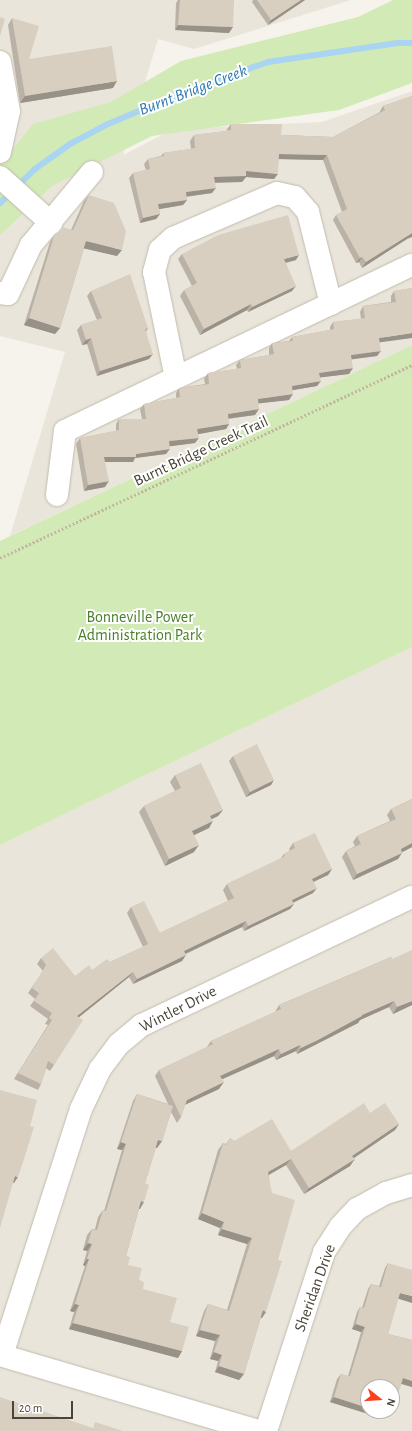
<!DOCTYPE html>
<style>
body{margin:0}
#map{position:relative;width:412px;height:1431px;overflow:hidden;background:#f6f3ec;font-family:"Alegreya Sans",sans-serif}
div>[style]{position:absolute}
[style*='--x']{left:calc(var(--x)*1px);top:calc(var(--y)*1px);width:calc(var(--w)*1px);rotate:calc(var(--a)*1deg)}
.residential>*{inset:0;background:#eae5da}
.green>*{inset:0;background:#d2eab5}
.stream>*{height:6px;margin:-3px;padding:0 3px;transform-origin:3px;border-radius:3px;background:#a9d4f2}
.path>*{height:2.5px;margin-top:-1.25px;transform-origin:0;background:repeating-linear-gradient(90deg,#c4b79f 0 2px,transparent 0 4px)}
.roads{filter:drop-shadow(0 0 1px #c2bbae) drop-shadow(0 0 1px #c2bbae)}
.minor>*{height:22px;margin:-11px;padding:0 11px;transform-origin:11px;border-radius:11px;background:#fff}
.wall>*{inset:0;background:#bab2a6}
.shaded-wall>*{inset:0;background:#979187}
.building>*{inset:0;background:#d8cfc1}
span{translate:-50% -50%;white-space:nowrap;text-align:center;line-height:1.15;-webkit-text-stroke:4px #fff;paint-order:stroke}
.street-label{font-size:16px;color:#4b4439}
.park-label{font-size:16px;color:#4a7f2a}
.water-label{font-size:17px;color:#2e7ab2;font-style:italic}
.north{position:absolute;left:360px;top:1379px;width:40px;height:40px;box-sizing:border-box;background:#fff;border:1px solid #b7b4b0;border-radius:50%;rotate:107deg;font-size:11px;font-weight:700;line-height:16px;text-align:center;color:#4b4439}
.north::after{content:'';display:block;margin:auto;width:14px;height:18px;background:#fc3f1d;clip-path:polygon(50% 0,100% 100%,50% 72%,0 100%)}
.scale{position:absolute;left:12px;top:1401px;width:61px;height:18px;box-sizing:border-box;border:2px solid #4b4439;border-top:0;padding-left:5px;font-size:12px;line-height:14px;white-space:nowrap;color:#4b4439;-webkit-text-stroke:3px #fff;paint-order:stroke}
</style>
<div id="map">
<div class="residential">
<i style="clip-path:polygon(0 0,351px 0,194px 49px,158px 39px,123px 155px,164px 134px,197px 128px,322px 122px,412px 91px,412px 345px,10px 536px,65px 352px,0 336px)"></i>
<i style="clip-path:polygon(evenodd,412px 647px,412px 1431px,0 1431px,0 845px,412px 647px,368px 1387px,392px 1387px,392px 1411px,368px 1411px,368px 1387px)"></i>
</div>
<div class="green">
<i style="clip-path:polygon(393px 0,412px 0,412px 83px,339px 110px,152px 136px,52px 186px,0 235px,0 165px,33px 124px,111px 102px,181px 61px,358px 17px)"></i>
<i style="clip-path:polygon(412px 345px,412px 647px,0 845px,0 541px)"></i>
</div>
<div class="stream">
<i style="--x:0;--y:203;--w:49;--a:-44.2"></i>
<i style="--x:35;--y:169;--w:43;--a:-35.5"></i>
<i style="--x:70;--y:144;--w:43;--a:-27.8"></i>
<i style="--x:108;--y:124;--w:85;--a:-22.9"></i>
<i style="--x:186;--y:91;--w:87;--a:-19.5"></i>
<i style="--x:268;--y:62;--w:131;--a:-8.3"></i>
<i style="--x:398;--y:43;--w:14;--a:0"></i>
</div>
<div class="path">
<i style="--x:0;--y:558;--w:455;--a:-25.1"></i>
</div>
<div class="roads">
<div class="minor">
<i style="--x:0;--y:62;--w:50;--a:79.6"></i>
<i style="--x:9;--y:111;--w:42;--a:102.4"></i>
<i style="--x:0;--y:177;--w:69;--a:42"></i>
<i style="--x:0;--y:293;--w:8;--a:7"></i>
<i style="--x:8;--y:294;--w:54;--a:-64.9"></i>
<i style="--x:31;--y:245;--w:95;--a:-50.1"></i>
<i style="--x:176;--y:378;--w:108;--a:-101.7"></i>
<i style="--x:154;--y:272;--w:23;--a:-75"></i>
<i style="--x:160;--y:250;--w:18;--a:-43"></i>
<i style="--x:173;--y:238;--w:113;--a:-23.4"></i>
<i style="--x:277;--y:193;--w:18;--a:13"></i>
<i style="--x:295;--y:197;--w:20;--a:49"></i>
<i style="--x:308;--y:212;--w:95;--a:76"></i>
<i style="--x:57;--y:495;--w:64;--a:-82.9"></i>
<i style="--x:65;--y:431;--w:385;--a:-25.6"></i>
<i style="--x:0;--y:1355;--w:270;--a:16.4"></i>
<i style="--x:2;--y:1355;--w:258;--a:-72.2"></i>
<i style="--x:81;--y:1109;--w:44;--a:-64.6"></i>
<i style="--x:100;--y:1069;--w:31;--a:-53"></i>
<i style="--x:119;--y:1044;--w:30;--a:-40"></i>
<i style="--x:142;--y:1025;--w:299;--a:-25.4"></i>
<i style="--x:266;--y:1431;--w:188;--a:-72"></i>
<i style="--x:324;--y:1252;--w:30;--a:-57"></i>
<i style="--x:340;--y:1227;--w:25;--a:-47"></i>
<i style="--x:357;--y:1209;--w:33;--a:-29"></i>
<i style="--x:386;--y:1193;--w:27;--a:-17"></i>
</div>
</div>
<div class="wall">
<i style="clip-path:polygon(178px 0,234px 0,229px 33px,175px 30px,176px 3px)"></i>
<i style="clip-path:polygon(253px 0,305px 0,268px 25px,252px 2px)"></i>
<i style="clip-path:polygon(12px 18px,29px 59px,113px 88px,20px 103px,8px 25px)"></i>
<i style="clip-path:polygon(412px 96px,407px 239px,362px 268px,359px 262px,356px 263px,333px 220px,336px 215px,342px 212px,323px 160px,279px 159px,274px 179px,246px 177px,242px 182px,215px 182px,212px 193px,186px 197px,187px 200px,183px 205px,159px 209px,160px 214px,156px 219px,140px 223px,129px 178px,133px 173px,146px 170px,144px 164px,148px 159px,161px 156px,163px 153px,191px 149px,190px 141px,194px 135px,227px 131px,227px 129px,231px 124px,281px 135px,333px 137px,380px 112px,380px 111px,383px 106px)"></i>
<i style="clip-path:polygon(89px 195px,117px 256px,84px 248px,60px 328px,55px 334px,24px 325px,50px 242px,54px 236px,71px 230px,84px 201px)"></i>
<i style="clip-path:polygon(182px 254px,296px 260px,286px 263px,292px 291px,248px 312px,247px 310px,200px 335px,180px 296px,184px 290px,192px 286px,178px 259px)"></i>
<i style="clip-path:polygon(412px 288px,380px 342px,377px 356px,351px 359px,349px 374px,320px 377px,317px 386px,292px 390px,289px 400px,258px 403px,255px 415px,228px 419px,229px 424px,226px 429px,198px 434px,195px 443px,170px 446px,166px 454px,135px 458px,133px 462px,105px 462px,105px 487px,84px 491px,76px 444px,80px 438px,116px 431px,116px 424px,119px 419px,142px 419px,140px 409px,144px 404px,176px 398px,176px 393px,179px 388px,205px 384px,204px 379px,208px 373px,237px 369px,236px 365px,240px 360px,269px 355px,269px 348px,272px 343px,289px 341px,292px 337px,330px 330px,330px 327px,333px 322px,361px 319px,360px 312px,363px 306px,391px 302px,391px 296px,394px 291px)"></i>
<i style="clip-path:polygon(91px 291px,148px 328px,146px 332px,149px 359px,97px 376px,87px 344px,82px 345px,77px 330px,81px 325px,97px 320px,87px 296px)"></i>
<i style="clip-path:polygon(233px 756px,271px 785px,246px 797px,229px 761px)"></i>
<i style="clip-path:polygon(175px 775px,223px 810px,218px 816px,212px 819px,209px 828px,194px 835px,194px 852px,165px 866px,139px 812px,144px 806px,175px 791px,170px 782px)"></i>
<i style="clip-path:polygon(412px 799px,412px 847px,402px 852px,398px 859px,353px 880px,342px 857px,346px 851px,355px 846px,353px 842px,357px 836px,390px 821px,387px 815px,391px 809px)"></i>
<i style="clip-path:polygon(293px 843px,332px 869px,328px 875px,314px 882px,313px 893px,293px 903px,294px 904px,290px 909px,244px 931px,242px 927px,186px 954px,182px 961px,133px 984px,129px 977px,79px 1017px,54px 1065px,50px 1071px,46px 1068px,41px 1084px,38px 1090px,14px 1079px,48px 1025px,45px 1024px,48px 1019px,30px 1006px,35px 999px,28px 993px,43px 971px,37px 964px,41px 958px,75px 976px,92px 970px,110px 962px,143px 947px,127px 913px,131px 907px,160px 933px,228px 901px,223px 890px,227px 884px,280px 859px,284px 854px,290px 851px,289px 849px)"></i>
<i style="clip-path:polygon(391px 957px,412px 1005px,393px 1014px,389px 1007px,360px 1020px,358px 1023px,313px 1046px,297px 1054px,296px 1051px,276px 1060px,274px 1056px,222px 1079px,219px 1089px,185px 1105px,181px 1117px,177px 1123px,171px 1112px,162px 1141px,157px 1148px,156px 1147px,145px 1183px,140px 1209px,139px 1209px,126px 1256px,128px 1265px,139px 1280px,143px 1289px,170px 1322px,182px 1351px,178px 1358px,69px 1329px,74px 1312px,70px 1311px,85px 1266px,83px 1265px,87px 1251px,83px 1250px,87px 1235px,92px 1229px,95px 1229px,98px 1217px,103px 1210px,104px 1211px,122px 1150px,117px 1149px,133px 1101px,137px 1094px,168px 1104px,155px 1076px,159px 1070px,207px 1047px,211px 1041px,275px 1012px,279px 1005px)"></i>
<i style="clip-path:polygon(370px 1113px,399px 1124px,395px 1130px,354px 1158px,350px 1166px,304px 1194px,286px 1165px,269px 1175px,262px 1318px,261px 1317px,244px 1374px,239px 1380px,215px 1372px,218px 1361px,210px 1359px,215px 1341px,196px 1336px,204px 1311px,208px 1304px,227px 1310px,247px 1244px,218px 1235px,220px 1228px,198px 1219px,218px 1150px,223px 1143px,226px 1144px,230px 1138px,234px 1141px,291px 1151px)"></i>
<i style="clip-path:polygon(388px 1263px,398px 1299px,388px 1334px,412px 1340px,412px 1387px,401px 1384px,389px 1416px,383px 1414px,381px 1418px,330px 1402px,337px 1379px,341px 1374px,348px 1376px,361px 1332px,352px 1329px,357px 1312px,360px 1307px,362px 1308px,368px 1289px,371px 1284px,379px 1286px,385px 1268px)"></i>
</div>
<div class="shaded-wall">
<i style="clip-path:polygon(301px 0,305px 0,268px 25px,271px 20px)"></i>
<i style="clip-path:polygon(178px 25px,233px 27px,229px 33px,175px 30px)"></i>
<i style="clip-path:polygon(117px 81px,113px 88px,20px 103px,25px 96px)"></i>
<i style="clip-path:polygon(279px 154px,327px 155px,323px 160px,276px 159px)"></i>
<i style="clip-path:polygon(246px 171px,278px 174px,274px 179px,246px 177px,242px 182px,211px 183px,214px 177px)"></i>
<i style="clip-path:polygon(216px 188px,212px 193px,182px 197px,186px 192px)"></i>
<i style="clip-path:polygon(187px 200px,183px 205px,154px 210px,158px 204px)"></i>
<i style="clip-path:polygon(160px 214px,156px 219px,140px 223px,143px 218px)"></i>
<i style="clip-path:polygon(412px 233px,412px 237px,407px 239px,362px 268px,366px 262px)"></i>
<i style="clip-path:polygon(86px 241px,122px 250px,117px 256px,82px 248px)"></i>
<i style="clip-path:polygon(299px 255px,296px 260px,280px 264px,284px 259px)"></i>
<i style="clip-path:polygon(362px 257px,359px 262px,356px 263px,360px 258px)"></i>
<i style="clip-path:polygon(296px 286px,292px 291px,248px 312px,252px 307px)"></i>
<i style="clip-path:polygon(251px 304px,247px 310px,200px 335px,204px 329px)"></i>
<i style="clip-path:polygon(29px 318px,60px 328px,55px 334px,24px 325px)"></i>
<i style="clip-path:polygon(412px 333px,412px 338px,375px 343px,379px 338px)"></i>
<i style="clip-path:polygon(91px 338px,87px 344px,82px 345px,86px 340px)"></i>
<i style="clip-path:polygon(381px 351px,377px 356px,347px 360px,351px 355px)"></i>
<i style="clip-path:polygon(153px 354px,149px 359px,97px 376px,100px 371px)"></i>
<i style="clip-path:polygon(353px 368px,349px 374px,316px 378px,319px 373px)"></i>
<i style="clip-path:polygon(321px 381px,317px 386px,288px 391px,292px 386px)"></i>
<i style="clip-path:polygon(293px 394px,289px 400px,254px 404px,258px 399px)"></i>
<i style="clip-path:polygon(259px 409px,255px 415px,224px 419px,228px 414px)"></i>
<i style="clip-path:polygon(229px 424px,226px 429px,194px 435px,197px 429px)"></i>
<i style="clip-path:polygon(199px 438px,195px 443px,165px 447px,169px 441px)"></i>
<i style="clip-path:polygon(170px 449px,166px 454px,135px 458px,133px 462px,100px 462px,104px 457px,136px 454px)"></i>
<i style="clip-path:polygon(109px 481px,105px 487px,84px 491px,88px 485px)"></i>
<i style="clip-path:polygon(274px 780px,271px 785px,246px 797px,250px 792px)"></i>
<i style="clip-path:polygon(223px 810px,218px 816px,206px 822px,210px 816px)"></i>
<i style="clip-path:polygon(213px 821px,209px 828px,188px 838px,192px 831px)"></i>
<i style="clip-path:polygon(412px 843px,412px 847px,397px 855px,401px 849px)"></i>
<i style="clip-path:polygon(199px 845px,194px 852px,165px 866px,169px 859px)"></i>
<i style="clip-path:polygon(402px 853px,398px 859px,353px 880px,357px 874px)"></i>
<i style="clip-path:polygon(332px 869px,328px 875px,308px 884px,312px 879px)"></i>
<i style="clip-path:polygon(317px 888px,313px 893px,288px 905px,292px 900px)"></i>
<i style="clip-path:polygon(294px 904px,290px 909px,244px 931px,248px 926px)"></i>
<i style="clip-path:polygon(246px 921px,242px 927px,180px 956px,184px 951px)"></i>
<i style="clip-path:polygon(186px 955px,182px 961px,133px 984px,137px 979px)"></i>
<i style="clip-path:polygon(133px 972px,129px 977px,73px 1022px,77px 1016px)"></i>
<i style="clip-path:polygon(394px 1001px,389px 1007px,360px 1020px,358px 1023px,313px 1046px,297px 1054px,301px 1048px,362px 1015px)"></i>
<i style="clip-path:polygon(412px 1001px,412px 1005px,393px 1014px,397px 1007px)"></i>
<i style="clip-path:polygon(300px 1045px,296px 1051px,276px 1060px,281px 1054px)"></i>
<i style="clip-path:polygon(279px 1049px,274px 1056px,216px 1082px,220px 1076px)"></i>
<i style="clip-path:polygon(224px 1082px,219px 1089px,182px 1106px,187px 1100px)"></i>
<i style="clip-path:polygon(399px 1124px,395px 1130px,348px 1162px,352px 1156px)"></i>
<i style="clip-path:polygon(158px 1140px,162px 1141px,157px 1148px,153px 1146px)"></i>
<i style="clip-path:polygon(121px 1142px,126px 1144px,122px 1150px,117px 1149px)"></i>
<i style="clip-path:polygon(291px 1159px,286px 1165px,263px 1178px,268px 1172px)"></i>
<i style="clip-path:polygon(355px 1159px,350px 1166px,304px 1194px,309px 1188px)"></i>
<i style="clip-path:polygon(15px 1176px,18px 1177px,14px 1183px,11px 1182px)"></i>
<i style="clip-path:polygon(141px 1201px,144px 1202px,140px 1209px,136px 1208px)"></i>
<i style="clip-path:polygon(202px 1213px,224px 1222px,220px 1228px,198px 1219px)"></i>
<i style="clip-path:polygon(222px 1229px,252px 1238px,247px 1244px,218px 1235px)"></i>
<i style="clip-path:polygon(88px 1243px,92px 1244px,87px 1251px,83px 1250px)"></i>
<i style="clip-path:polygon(87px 1259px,89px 1259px,85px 1266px,83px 1265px)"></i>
<i style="clip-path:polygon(400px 1293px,412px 1296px,412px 1303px,396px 1298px)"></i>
<i style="clip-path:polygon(75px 1304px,79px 1305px,74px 1312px,70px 1311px)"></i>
<i style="clip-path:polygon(263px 1310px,266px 1312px,262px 1318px,258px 1317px)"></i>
<i style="clip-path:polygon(73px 1323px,182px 1351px,178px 1358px,69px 1329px)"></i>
<i style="clip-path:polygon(356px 1324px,365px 1327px,361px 1332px,352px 1329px)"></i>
<i style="clip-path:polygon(200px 1330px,220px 1335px,215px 1341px,196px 1336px)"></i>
<i style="clip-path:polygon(214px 1352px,222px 1355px,218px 1361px,210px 1359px)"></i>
<i style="clip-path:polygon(219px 1366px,244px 1374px,239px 1380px,215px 1372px)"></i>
<i style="clip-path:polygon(403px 1378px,412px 1381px,412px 1387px,399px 1383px)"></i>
<i style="clip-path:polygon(334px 1397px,368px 1408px,368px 1411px,393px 1411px,389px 1416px,383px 1414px,381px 1418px,330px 1402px)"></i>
</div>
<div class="building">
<i style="clip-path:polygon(180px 0,234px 0,233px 27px,178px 25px)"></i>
<i style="clip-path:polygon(257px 0,301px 0,271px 20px)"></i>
<i style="clip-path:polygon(0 17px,5px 19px,0 36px)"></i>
<i style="clip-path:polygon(12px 18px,39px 26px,29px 59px,112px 46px,117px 81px,25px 96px)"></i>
<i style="clip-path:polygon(412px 96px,412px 233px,366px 262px,362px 257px,360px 258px,336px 215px,347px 209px,327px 155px,279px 154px,278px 174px,246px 171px,246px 176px,214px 177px,216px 188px,186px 192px,187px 200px,158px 204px,160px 214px,143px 218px,133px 173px,150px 169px,148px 159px,164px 156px,163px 153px,195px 148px,194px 135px,231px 130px,231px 124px,282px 124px,281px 135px,333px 137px,385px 110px,383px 106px)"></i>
<i style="clip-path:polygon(89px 195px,114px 203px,126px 231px,122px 250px,86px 241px,60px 328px,29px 318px,54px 236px,62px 227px,73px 230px)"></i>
<i style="clip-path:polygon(288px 215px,299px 255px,284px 259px,296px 286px,252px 307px,251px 304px,204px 329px,184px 290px,197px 283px,182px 254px,218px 235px)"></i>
<i style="clip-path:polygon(130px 274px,148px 328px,145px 329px,153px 354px,100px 371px,91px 338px,86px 340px,81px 325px,102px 318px,91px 291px)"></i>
<i style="clip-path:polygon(412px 288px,412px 333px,379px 338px,381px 351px,351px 355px,353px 368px,319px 373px,321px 381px,292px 386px,293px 394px,258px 399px,259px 409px,228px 414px,229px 424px,197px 429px,199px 438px,169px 441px,170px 449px,136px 454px,136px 457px,104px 457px,109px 481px,88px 485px,80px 438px,119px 430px,119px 419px,146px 419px,144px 404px,180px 397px,179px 388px,209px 384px,208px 373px,241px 368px,240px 360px,274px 354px,272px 343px,293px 341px,292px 337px,334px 329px,333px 322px,365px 318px,363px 306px,396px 302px,394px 291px)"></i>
<i style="clip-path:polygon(257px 744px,274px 780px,250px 792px,233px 756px)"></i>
<i style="clip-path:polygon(201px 763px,223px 810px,210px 816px,213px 821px,192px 831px,199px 845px,169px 859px,144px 806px,181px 788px,175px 775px)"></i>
<i style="clip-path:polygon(412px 799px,412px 843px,401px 849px,402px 853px,357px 874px,346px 851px,361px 844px,357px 836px,396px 819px,391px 809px)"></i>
<i style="clip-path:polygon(315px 833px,332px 869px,312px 879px,317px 888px,292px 900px,294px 904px,248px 926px,246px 921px,184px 951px,186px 955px,137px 979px,133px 972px,77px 1016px,83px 1020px,54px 1065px,48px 1061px,41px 1084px,18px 1073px,52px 1020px,49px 1018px,52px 1013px,34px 1001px,39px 993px,32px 988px,46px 965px,41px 958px,53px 948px,75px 976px,89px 965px,92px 970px,107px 959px,110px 962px,148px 944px,131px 907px,144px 901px,160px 933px,234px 898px,227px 884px,285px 856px,284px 854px,295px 848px,293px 843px)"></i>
<i style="clip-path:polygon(412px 950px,412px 1001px,397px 1007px,394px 1001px,362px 1015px,362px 1016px,318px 1040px,301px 1048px,300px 1045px,281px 1054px,279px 1049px,220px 1076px,224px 1082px,187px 1100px,181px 1117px,159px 1070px,213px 1044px,211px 1041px,281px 1009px,279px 1005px,391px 957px,392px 959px)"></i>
<i style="clip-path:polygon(0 1090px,37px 1100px,30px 1126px,34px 1127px,25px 1156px,18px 1177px,15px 1176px,0 1228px)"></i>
<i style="clip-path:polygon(137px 1094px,173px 1106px,162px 1141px,158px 1140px,145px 1183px,149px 1185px,144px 1202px,141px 1201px,126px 1256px,130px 1257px,128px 1265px,142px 1268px,139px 1280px,144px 1282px,143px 1289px,177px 1298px,170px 1322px,189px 1327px,182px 1351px,73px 1323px,79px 1305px,75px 1304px,89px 1259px,87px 1259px,92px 1244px,88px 1243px,92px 1229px,97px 1230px,103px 1210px,106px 1211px,126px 1144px,121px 1142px)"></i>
<i style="clip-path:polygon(364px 1103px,370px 1113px,385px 1103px,399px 1124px,352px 1156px,355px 1159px,309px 1188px,291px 1159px,268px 1172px,272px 1193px,295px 1200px,278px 1260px,282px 1261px,266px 1312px,263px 1310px,244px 1374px,219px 1366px,222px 1355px,214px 1352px,220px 1335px,200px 1330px,208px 1304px,229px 1311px,252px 1238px,222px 1229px,224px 1222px,202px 1213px,223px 1143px,226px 1145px,230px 1138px,234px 1141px,272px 1119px,291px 1151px)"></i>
<i style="clip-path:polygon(388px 1263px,412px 1270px,412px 1296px,400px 1293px,388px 1334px,412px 1340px,412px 1381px,403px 1378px,393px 1411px,392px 1410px,392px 1387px,368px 1387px,368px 1408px,334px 1397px,341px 1374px,350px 1376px,365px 1327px,356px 1324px,360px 1307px,364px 1308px,371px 1284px,381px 1287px)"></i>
<i style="clip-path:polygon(0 1397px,93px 1428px,95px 1422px,123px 1431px,0 1431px)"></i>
<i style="clip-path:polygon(378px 1411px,385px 1411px,384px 1413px)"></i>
</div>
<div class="street-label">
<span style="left:201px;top:451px;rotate:-25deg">Burnt Bridge Creek Trail</span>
<span style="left:178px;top:1009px;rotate:-27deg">Wintler Drive</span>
<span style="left:315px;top:1288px;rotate:-70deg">Sheridan Drive</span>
</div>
<div class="park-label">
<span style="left:140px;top:626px">Bonneville Power<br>Administration Park</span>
</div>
<div class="water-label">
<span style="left:193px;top:90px;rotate:-21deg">Burnt Bridge Creek</span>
</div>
<div class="north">N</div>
<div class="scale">20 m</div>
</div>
